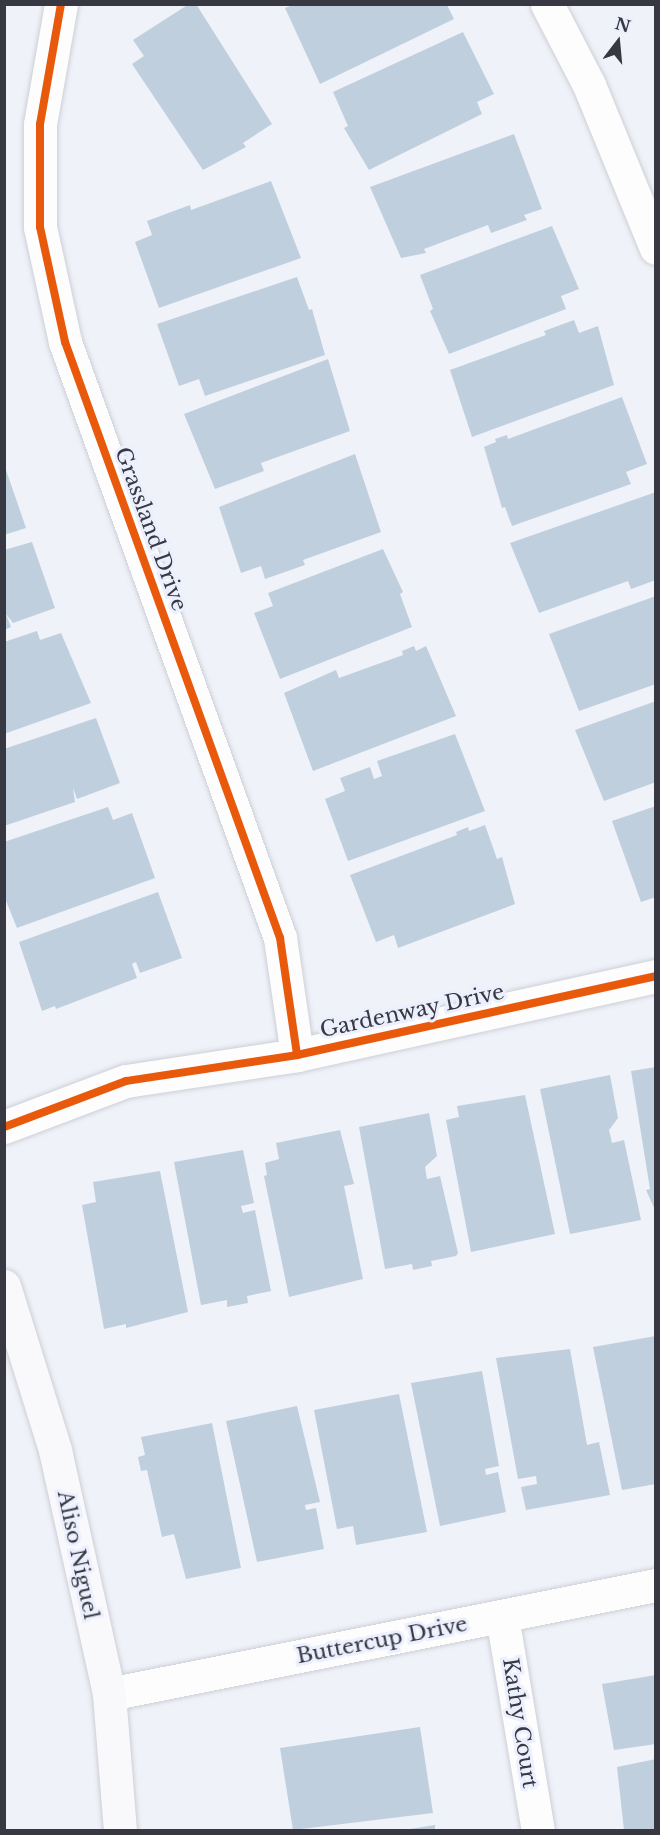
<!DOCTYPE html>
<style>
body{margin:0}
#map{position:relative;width:660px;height:1835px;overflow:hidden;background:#f0f2f9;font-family:"Libre Baskerville",serif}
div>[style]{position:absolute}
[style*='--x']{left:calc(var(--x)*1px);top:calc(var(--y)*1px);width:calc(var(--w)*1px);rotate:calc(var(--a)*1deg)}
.building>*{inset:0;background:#c0cfdd}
.roads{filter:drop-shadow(0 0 2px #cdcfd6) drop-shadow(0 0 2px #cdcfd6)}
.street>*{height:33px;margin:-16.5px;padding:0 16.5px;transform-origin:16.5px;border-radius:16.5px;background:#fdfdfe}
.secondary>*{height:33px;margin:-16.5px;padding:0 16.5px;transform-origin:16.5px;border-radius:16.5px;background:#f9f9fc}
.cycleway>*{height:8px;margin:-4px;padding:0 4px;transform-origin:4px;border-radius:4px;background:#e8590c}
span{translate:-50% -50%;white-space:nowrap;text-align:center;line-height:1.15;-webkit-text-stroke:6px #eceffd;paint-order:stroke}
.street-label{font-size:21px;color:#373841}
.frame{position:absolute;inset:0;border:6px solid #373841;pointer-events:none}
.north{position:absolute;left:588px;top:12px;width:60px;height:60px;-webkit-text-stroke:4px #eceffd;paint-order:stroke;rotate:16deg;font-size:16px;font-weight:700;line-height:24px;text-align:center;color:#373841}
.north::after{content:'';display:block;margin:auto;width:21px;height:27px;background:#373841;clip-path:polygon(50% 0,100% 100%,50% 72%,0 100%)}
</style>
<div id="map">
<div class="building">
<i style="clip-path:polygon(189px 4px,196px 4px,272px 124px,243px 143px,246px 147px,203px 170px,132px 64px,144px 56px,133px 40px)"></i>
<i style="clip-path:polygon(293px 5px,447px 5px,454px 19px,320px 84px,285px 8px)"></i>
<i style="clip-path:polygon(463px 32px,494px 94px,477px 102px,482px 114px,369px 170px,344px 128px,348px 126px,333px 92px)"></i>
<i style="clip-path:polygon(514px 134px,542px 209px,524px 215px,527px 220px,491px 233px,488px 225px,424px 249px,426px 253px,401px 258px,370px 187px)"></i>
<i style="clip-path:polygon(271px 181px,301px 258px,159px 308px,135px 242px,152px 235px,147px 221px,190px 205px,191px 210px)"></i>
<i style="clip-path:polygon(552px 226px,579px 289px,561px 296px,566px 309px,449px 354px,430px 311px,433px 309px,420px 275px)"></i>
<i style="clip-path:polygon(297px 277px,309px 310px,312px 309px,325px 355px,205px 396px,199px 379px,179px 386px,157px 324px)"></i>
<i style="clip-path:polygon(574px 320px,579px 333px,598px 326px,614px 385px,472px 437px,450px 370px,546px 335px,544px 331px)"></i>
<i style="clip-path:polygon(328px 359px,350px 431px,261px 463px,264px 471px,215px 489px,184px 414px)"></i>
<i style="clip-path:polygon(622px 397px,647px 464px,626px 472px,631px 484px,512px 526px,505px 507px,502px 508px,484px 447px,496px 442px,495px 439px,507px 435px,508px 439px)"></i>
<i style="clip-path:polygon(355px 454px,381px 532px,303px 560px,305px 565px,265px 579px,261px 566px,241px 573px,219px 507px)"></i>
<i style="clip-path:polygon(5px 467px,26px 528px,4px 535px,4px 468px)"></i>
<i style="clip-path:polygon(656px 492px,656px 580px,631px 589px,628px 581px,539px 613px,510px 543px)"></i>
<i style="clip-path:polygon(32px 542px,55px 608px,13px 623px,6px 614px,11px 627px,4px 630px,4px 550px)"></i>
<i style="clip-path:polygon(383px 549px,403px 592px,400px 594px,412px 627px,280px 679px,254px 613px,273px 606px,268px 593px)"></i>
<i style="clip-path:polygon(656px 596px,656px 684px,579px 711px,549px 634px)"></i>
<i style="clip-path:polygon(37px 631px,40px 640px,61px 633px,91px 703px,4px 734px,4px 642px)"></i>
<i style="clip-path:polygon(414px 646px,416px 651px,426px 646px,456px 716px,313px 771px,284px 693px,336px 670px,339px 678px,403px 655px,402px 651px)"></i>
<i style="clip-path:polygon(656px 701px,656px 782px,604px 801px,575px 730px)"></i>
<i style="clip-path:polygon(96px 718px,120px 783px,77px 799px,73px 788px,75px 802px,4px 826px,4px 749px)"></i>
<i style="clip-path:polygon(455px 734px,485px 811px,348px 861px,325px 799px,345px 791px,340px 778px,370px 767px,374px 779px,382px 776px,377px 761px)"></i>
<i style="clip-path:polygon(656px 806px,656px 897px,641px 902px,612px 821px)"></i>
<i style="clip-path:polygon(108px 807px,113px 820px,132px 813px,155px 878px,17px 928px,4px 896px,4px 842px)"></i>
<i style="clip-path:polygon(485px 825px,497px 859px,502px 857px,515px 904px,398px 948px,394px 935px,376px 942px,350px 875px,457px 835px,456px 832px,468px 827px,469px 831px)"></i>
<i style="clip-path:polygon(158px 892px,182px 958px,140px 973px,136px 962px,132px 964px,137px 978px,56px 1009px,55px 1006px,42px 1011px,19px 942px)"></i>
<i style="clip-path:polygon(656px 1067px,656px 1210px,655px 1210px,646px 1190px,650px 1189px,631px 1071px)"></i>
<i style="clip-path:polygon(610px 1075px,618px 1118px,609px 1130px,612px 1143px,624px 1140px,641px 1220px,570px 1234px,540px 1089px)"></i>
<i style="clip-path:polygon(525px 1095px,555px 1234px,471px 1252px,446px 1120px,459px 1117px,457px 1106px)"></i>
<i style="clip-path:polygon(429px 1113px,437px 1156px,425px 1167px,427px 1179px,440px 1176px,458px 1253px,456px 1256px,431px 1261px,432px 1266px,413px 1270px,412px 1264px,385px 1269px,359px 1127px)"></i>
<i style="clip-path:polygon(340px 1130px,354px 1184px,344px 1186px,363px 1279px,289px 1297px,264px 1176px,267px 1175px,265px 1163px,279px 1159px,276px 1143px)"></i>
<i style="clip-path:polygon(243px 1150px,254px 1203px,241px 1206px,243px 1213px,255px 1210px,271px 1291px,247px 1296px,248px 1303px,227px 1307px,227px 1300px,201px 1305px,174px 1162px)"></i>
<i style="clip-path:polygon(160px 1171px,188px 1312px,126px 1328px,126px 1324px,104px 1329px,82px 1205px,96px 1202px,93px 1182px)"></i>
<i style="clip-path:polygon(656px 1336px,656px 1484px,622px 1490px,593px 1347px)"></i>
<i style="clip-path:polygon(570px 1349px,587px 1445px,599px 1442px,610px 1495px,526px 1510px,521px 1487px,537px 1484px,536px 1476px,518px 1479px,496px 1358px)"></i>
<i style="clip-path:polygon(482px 1371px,499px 1466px,485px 1469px,486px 1475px,498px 1472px,506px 1512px,440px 1526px,411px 1383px)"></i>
<i style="clip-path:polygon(399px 1394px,427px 1532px,356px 1545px,353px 1526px,337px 1529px,314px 1410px)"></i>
<i style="clip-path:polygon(297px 1406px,320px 1502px,305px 1505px,306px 1510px,316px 1508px,324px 1549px,257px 1562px,226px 1421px)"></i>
<i style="clip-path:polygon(212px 1423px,241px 1568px,186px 1579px,174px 1534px,162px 1537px,147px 1470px,141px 1471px,138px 1457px,145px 1455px,141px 1437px)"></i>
<i style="clip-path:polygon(656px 1675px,656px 1744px,614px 1750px,602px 1684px)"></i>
<i style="clip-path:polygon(420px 1727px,433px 1813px,293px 1830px,280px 1748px)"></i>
<i style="clip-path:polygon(656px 1759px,656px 1830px,624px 1830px,617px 1767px)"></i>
<i style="clip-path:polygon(435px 1825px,435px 1830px,410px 1830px,410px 1829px)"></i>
</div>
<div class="roads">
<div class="street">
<i style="--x:61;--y:4;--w:122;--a:99.9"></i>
<i style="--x:40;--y:124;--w:103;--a:90"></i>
<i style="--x:40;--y:227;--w:118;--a:77.7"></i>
<i style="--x:65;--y:342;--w:634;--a:70.16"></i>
<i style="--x:280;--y:938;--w:118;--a:81.7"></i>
<i style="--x:547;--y:4;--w:91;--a:62.6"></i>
<i style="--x:589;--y:85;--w:176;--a:67.7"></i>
<i style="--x:4;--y:1127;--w:130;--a:-20.7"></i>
<i style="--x:126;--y:1081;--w:173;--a:-8.6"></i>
<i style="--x:297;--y:1055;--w:368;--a:-12.4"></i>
<i style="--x:502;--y:1616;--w:217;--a:80.5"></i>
<i style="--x:109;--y:1694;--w:558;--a:-11.27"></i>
</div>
<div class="secondary">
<i style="--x:4;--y:1286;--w:172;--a:72.7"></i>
<i style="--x:55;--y:1450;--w:250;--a:77.5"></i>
<i style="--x:109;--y:1694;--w:136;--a:85.4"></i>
</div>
</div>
<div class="cycleway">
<i style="--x:61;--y:4;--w:122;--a:99.9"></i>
<i style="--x:40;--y:124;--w:103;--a:90"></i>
<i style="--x:40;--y:227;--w:118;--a:77.7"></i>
<i style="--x:65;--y:342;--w:634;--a:70.16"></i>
<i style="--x:280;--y:938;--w:118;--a:81.7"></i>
<i style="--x:4;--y:1127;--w:130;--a:-20.7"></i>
<i style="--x:126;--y:1081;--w:173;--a:-8.6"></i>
<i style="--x:297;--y:1055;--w:368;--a:-12.4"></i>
</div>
<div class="street-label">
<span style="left:151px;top:529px;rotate:70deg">Grassland Drive</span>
<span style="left:412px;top:1011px;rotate:-12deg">Gardenway Drive</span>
<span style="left:78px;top:1555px;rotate:78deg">Aliso Niguel</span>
<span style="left:382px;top:1640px;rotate:-11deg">Buttercup Drive</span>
<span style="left:520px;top:1723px;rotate:81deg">Kathy Court</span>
</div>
<div class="frame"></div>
<div class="north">N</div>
</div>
